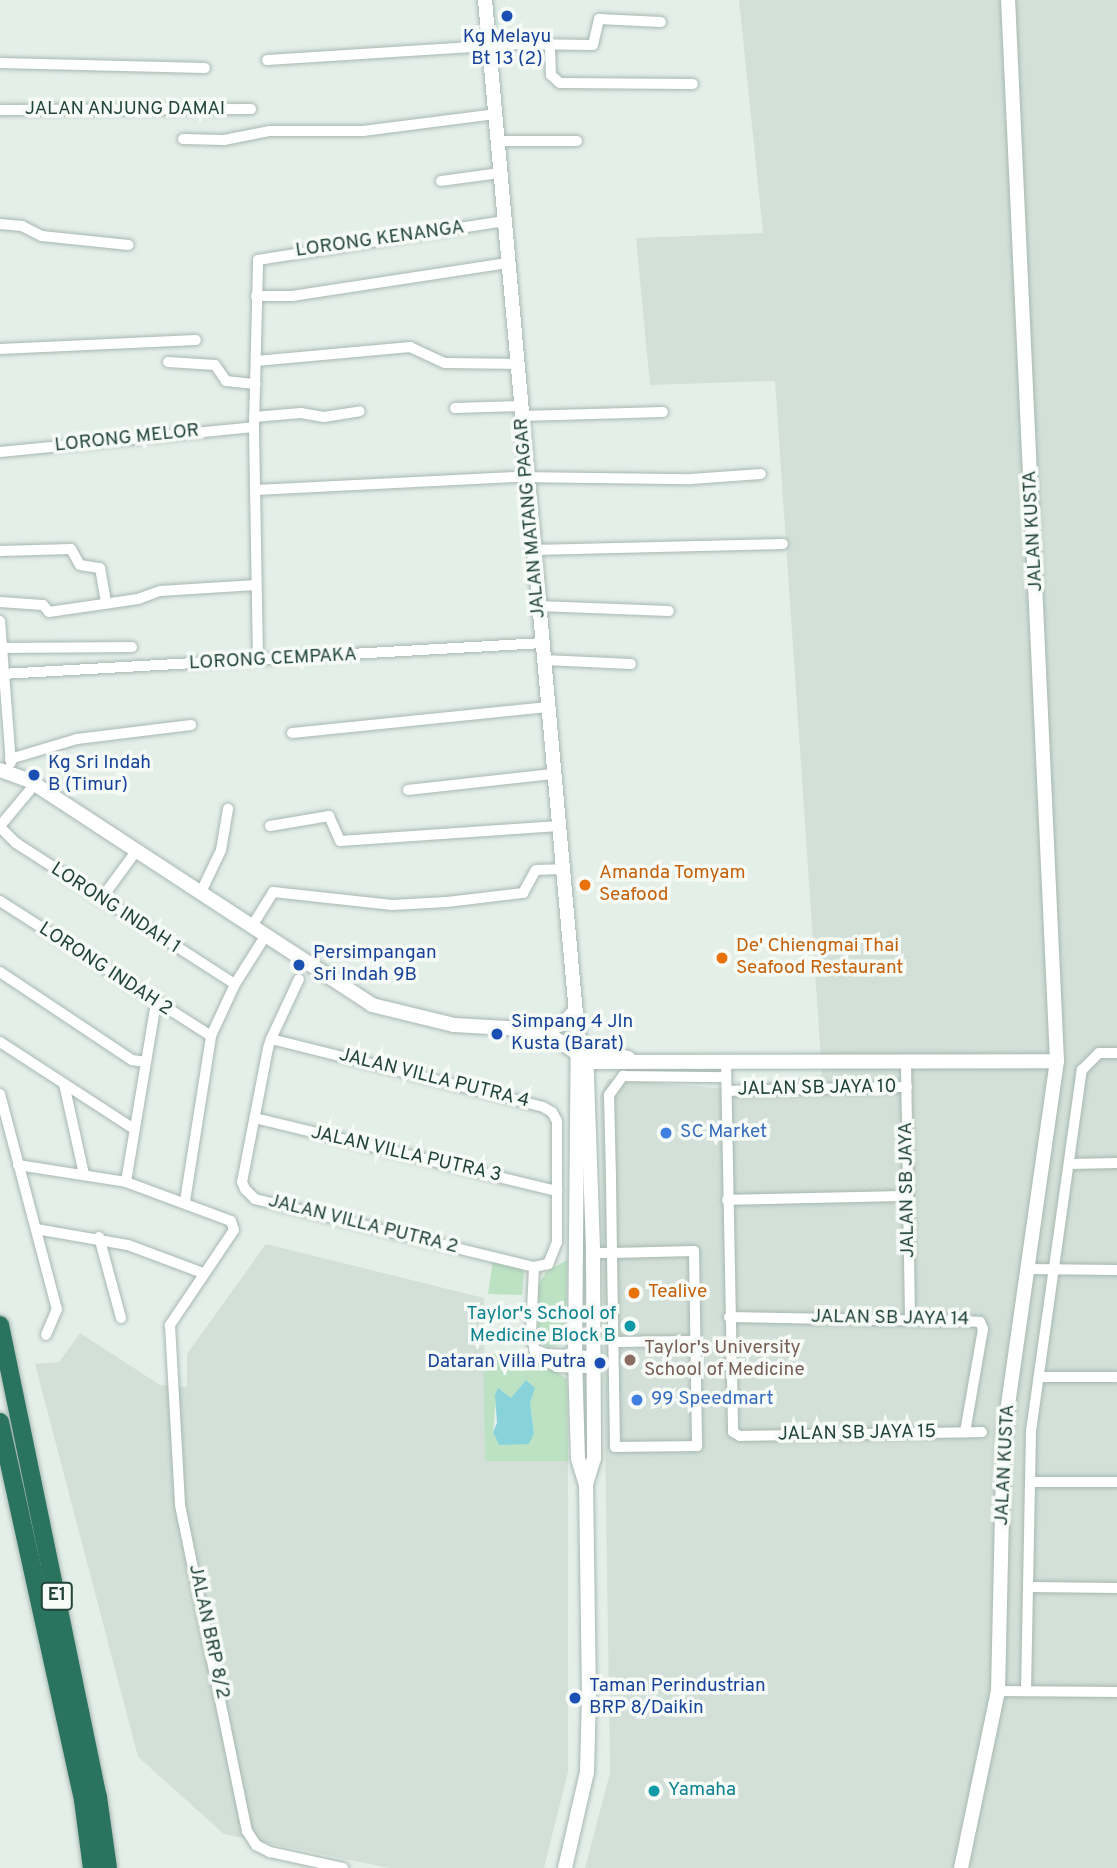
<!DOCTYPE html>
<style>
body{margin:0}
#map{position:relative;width:1117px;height:1868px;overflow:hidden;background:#e5efea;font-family:Overpass,sans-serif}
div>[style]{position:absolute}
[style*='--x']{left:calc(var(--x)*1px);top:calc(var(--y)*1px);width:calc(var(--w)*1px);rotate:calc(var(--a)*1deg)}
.built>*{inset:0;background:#d3e0d9}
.green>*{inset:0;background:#bce2c3}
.water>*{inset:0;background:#88d3d9}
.roads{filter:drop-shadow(0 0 2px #a7b8b1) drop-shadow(0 0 2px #a7b8b1)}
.street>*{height:10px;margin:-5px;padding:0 5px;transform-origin:5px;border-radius:5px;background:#fff}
.secondary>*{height:14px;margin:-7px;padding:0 7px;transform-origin:7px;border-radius:7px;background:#fff}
.highway>*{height:18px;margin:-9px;padding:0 9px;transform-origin:9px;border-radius:9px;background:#2a735e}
.dots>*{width:19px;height:19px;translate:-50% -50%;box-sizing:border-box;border:4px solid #f6fbf8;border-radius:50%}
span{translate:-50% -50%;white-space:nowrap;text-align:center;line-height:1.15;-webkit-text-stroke:7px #f6fbf8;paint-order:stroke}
.shield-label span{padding:2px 5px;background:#f6fbf8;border:2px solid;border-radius:5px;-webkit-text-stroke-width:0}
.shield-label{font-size:18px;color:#224438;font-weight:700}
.transit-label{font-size:19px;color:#164399}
.left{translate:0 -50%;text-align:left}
.right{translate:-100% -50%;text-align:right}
.street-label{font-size:19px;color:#224438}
.food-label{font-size:19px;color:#c56008}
.shop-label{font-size:19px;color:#366cbe}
.culture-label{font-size:19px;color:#0d838f}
.education-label{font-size:19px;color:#785e54}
</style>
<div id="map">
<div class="built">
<i style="clip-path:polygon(739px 0,1117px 0,1117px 1868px,585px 1868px,610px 1773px,600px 1095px,608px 1079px,717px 1088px,822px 1075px,775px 381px,650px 385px,636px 238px,763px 233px)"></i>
<i style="clip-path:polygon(266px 1244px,484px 1298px,485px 1461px,568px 1461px,568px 1772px,544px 1868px,389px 1868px,224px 1834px,138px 1757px,35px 1364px,59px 1362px,80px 1333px,160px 1385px,187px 1387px,187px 1354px)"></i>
</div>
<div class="green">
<i style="clip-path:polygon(493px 1260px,516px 1265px,524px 1272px,522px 1295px,488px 1294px)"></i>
<i style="clip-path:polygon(567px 1260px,566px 1343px,548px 1348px,538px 1338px,538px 1286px,546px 1272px)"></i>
<i style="clip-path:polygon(evenodd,483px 1354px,529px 1354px,567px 1379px,568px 1461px,485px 1461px,483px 1354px,511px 1398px,530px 1403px,534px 1433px,499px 1445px,493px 1432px,496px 1400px,511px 1398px)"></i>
</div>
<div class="water">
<i style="clip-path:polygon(526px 1380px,535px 1388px,530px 1403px,534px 1433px,529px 1444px,499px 1445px,493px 1432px,497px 1423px,495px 1395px,498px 1388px,511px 1398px)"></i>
</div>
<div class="roads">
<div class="street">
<i style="--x:550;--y:47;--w:28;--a:88"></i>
<i style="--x:551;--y:75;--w:12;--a:42"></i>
<i style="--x:560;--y:83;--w:133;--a:0.4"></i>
<i style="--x:267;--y:60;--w:253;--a:-3.6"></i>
<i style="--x:519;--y:44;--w:74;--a:0.8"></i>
<i style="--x:593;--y:45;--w:27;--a:-77"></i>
<i style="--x:599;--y:19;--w:62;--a:2.8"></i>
<i style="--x:0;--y:63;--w:205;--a:1.4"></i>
<i style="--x:0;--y:110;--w:251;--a:-0.2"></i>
<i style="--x:183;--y:139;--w:41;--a:1.4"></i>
<i style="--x:224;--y:140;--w:47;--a:-11.1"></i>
<i style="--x:270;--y:131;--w:93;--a:0"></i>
<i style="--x:363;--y:131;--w:133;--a:-7.3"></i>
<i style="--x:498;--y:141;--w:79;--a:0"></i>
<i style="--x:441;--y:181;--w:60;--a:-7.7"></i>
<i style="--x:0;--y:224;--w:22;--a:5"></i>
<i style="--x:22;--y:226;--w:22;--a:27"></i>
<i style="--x:42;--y:236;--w:87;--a:5.9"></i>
<i style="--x:256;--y:296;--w:36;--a:0"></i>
<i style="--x:292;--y:296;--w:218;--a:-8.7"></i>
<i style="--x:0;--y:349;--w:196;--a:-2.6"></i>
<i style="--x:256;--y:361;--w:155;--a:-5.2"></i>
<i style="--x:410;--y:347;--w:38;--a:25"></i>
<i style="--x:445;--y:363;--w:72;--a:0.8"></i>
<i style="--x:168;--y:362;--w:47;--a:3.7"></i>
<i style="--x:215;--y:365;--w:19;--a:55"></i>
<i style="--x:226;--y:381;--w:30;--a:6"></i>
<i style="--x:455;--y:408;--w:65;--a:-1.8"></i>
<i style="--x:521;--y:416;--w:142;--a:-1.6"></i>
<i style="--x:254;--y:417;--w:47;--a:-4.9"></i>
<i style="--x:301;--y:413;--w:23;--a:10"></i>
<i style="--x:324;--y:417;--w:36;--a:-9"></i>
<i style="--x:0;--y:452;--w:255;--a:-5.6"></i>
<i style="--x:256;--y:490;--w:259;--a:-2.9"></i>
<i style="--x:515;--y:477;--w:176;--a:0.7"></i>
<i style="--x:691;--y:479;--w:70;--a:-4.1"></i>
<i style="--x:533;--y:550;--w:250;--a:-1.4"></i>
<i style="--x:0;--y:551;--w:71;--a:-1.6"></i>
<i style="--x:71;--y:549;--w:18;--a:61"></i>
<i style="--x:80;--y:565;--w:20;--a:9"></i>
<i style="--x:100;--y:568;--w:36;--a:80"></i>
<i style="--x:0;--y:602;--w:43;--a:4"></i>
<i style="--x:43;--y:605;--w:9;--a:49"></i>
<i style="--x:49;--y:612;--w:90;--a:-8.3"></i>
<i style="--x:138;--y:599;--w:23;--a:-20"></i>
<i style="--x:160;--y:591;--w:96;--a:-3.6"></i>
<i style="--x:538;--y:606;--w:131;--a:2.2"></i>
<i style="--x:0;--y:621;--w:142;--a:85.6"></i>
<i style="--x:2;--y:648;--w:130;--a:-0.4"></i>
<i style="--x:258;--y:659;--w:232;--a:-91"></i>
<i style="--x:254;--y:427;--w:167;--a:-88.6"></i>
<i style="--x:258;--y:260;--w:249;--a:-9"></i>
<i style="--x:544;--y:660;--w:87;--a:2.6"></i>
<i style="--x:2;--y:674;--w:542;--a:-3.28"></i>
<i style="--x:292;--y:733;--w:257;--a:-5.8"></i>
<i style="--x:10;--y:759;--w:70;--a:-16.6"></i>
<i style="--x:77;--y:739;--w:115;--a:-7"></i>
<i style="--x:408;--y:790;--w:147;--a:-6.3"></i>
<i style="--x:0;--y:826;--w:55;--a:-50.2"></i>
<i style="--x:270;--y:826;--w:60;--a:-9.6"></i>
<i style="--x:329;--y:816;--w:27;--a:66"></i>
<i style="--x:340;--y:841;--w:219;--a:-3.9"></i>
<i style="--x:0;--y:827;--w:23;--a:45"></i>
<i style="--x:16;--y:843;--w:260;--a:32.8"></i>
<i style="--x:201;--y:892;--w:47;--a:-64.5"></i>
<i style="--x:221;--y:850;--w:42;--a:-80.3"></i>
<i style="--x:101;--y:899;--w:61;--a:-53.7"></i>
<i style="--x:0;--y:901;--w:250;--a:32.6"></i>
<i style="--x:252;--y:926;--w:40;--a:-58"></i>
<i style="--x:273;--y:892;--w:120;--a:6.2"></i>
<i style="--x:392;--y:905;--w:55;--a:-3.1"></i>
<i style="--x:447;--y:902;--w:77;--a:-6.8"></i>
<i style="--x:523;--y:893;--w:26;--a:-61"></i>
<i style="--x:536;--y:870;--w:25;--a:-2"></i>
<i style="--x:0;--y:972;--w:159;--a:33.7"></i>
<i style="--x:132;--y:1060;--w:14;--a:8"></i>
<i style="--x:271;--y:1039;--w:280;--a:14"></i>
<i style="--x:543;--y:1107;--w:10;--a:29"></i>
<i style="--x:552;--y:1112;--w:10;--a:61"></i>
<i style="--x:557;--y:1121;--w:121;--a:90"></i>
<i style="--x:557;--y:1242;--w:24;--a:112"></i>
<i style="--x:548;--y:1264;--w:14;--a:168"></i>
<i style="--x:534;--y:1267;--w:287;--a:-166.3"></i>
<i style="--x:255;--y:1199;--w:14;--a:-135"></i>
<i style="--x:245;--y:1189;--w:8;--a:-113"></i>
<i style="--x:242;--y:1182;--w:136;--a:-79"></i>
<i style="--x:268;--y:1048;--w:9;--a:-72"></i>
<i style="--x:271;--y:1039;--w:66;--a:-65"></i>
<i style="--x:0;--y:1042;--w:160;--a:33"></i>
<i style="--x:726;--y:1062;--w:370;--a:88.9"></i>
<i style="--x:733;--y:1432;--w:8;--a:30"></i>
<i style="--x:740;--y:1436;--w:242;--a:-0.9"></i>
<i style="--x:906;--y:1064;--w:253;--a:89.1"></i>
<i style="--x:64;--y:1084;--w:92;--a:77.5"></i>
<i style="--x:727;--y:1091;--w:180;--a:-1.3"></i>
<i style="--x:0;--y:1094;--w:222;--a:75.2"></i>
<i style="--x:57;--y:1309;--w:28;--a:113"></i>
<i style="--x:255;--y:1118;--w:311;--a:13.6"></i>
<i style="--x:1070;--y:1164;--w:47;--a:-1.2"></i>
<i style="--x:18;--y:1165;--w:109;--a:8.9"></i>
<i style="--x:126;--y:1182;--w:112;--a:20.4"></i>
<i style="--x:231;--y:1221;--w:9;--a:72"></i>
<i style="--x:234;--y:1230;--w:115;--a:124"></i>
<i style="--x:170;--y:1325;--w:180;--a:86.8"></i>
<i style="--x:180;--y:1505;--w:333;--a:78.4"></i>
<i style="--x:247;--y:1831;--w:17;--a:57"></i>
<i style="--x:256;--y:1845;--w:16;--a:27"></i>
<i style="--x:270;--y:1852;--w:75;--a:12.4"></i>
<i style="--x:126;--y:1182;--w:181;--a:-80.5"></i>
<i style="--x:727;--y:1200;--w:181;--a:-1.3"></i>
<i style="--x:185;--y:1201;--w:167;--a:-81"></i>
<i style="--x:211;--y:1036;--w:57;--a:-65.2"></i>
<i style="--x:235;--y:984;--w:58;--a:-57.7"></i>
<i style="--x:36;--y:1229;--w:93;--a:9.9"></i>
<i style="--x:128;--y:1245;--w:80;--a:20.5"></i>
<i style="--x:99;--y:1237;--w:84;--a:74.8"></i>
<i style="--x:593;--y:1253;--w:19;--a:0"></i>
<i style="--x:612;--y:1253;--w:82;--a:-1.4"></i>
<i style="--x:694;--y:1251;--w:195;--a:89.1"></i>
<i style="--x:697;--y:1446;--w:82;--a:179.3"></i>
<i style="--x:615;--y:1447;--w:194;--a:-90.9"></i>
<i style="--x:612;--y:1253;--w:76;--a:-90.8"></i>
<i style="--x:611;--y:1177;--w:82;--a:-91.4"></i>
<i style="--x:609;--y:1095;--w:24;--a:-54"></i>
<i style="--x:623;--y:1076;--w:103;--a:0.6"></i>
<i style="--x:534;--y:1267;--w:67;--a:92.6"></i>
<i style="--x:531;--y:1334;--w:22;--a:77"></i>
<i style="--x:536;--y:1355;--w:24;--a:30"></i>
<i style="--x:557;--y:1367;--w:36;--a:2"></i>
<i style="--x:1027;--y:1269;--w:90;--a:0.6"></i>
<i style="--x:729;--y:1317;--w:251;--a:1.1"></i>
<i style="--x:980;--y:1322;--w:8;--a:67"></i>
<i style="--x:983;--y:1329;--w:105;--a:99.9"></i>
<i style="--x:613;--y:1342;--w:82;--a:-0.7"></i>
<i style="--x:534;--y:1349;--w:13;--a:23"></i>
<i style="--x:546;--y:1354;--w:47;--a:2.4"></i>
<i style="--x:1039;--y:1377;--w:78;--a:0"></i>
<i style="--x:1030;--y:1482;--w:87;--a:0"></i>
<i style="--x:1030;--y:1587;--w:87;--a:0.7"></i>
<i style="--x:998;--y:1691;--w:119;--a:0.5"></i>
<i style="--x:1026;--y:1691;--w:260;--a:-88.9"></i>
<i style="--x:1031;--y:1431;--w:365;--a:-82"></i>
<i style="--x:1082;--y:1070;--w:24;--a:-45"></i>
<i style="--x:1099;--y:1053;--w:18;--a:0"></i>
</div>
<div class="secondary">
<i style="--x:485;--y:0;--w:1040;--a:84.87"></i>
<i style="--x:0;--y:770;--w:32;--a:20"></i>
<i style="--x:30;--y:781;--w:409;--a:33.2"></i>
<i style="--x:372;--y:1005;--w:84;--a:13.7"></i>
<i style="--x:454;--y:1025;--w:89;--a:3.2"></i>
<i style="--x:543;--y:1030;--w:21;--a:-17"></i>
<i style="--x:563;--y:1024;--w:16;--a:-47"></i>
<i style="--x:543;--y:1030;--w:57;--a:34.2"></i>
<i style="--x:590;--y:1062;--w:467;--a:-0.1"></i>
<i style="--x:578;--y:1036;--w:14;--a:56"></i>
<i style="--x:586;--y:1048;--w:205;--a:88"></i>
<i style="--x:593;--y:1253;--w:205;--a:89.7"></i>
<i style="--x:594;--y:1458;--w:28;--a:107"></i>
<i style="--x:580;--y:1045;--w:50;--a:15.2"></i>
<i style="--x:565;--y:1868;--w:98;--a:-77.1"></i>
<i style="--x:587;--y:1772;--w:75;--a:-88.5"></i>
<i style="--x:589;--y:1697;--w:212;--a:-90.8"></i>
<i style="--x:586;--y:1485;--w:27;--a:-107"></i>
<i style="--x:578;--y:1459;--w:103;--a:-91.7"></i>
<i style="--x:575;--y:1356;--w:320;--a:-89.5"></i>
<i style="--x:961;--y:1868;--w:181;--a:-78.2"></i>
<i style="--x:998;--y:1691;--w:258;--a:-88.7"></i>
<i style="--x:1004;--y:1433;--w:376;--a:-81.9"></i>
<i style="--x:1057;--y:1061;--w:1062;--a:-92.64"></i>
</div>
<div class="highway">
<i style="--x:0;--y:1325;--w:482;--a:78.3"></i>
<i style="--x:98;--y:1797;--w:72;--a:82"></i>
<i style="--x:0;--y:1422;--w:387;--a:77.6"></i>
<i style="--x:83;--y:1800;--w:69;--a:82.5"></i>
</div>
</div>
<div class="dots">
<i style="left:507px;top:16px;background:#1a4fb4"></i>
<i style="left:34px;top:775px;background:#1a4fb4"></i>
<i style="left:585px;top:885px;background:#e8710a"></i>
<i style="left:722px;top:958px;background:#e8710a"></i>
<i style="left:299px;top:965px;background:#1a4fb4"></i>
<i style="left:497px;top:1034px;background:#1a4fb4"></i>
<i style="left:666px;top:1133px;background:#3f7fe0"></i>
<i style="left:634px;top:1293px;background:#e8710a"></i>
<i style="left:630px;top:1326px;background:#0f9aa8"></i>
<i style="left:630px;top:1360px;background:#8d6e63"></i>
<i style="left:600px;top:1363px;background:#1a4fb4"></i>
<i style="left:637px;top:1400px;background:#3f7fe0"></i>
<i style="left:575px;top:1698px;background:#1a4fb4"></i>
<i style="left:654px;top:1791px;background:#0f9aa8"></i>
</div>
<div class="shield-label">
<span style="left:57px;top:1596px">E1</span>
</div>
<div class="transit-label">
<span style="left:507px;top:49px">Kg Melayu<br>Bt 13 (2)</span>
<span class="left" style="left:48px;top:775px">Kg Sri Indah<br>B (Timur)</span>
<span class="left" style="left:313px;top:965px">Persimpangan<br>Sri Indah 9B</span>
<span class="left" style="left:511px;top:1034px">Simpang 4 Jln<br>Kusta (Barat)</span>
<span class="right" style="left:586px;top:1363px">Dataran Villa Putra</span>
<span class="left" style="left:589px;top:1698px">Taman Perindustrian<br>BRP 8/Daikin</span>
</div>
<div class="street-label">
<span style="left:125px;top:110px">JALAN ANJUNG DAMAI</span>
<span style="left:380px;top:240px;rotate:-8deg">LORONG KENANGA</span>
<span style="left:127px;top:439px;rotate:-6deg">LORONG MELOR</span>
<span style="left:531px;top:518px;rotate:-95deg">JALAN MATANG PAGAR</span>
<span style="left:1034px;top:531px;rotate:-93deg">JALAN KUSTA</span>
<span style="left:273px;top:660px;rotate:-3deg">LORONG CEMPAKA</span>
<span style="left:115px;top:909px;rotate:33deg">LORONG INDAH 1</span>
<span style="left:105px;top:970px;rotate:33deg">LORONG INDAH 2</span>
<span style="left:434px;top:1079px;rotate:14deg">JALAN VILLA PUTRA 4</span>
<span style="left:817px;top:1089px;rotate:-1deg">JALAN SB JAYA 10</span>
<span style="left:406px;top:1155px;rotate:13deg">JALAN VILLA PUTRA 3</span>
<span style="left:908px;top:1190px;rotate:-91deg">JALAN SB JAYA</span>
<span style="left:363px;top:1225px;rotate:14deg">JALAN VILLA PUTRA 2</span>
<span style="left:890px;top:1319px;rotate:1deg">JALAN SB JAYA 14</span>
<span style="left:857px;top:1434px;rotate:-1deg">JALAN SB JAYA 15</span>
<span style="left:1006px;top:1465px;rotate:-87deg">JALAN KUSTA</span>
<span style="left:208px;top:1632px;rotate:78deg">JALAN BRP 8/2</span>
</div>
<div class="food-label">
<span class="left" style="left:599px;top:885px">Amanda Tomyam<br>Seafood</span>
<span class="left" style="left:736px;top:958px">De' Chiengmai Thai<br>Seafood Restaurant</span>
<span class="left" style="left:648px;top:1293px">Tealive</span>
</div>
<div class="shop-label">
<span class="left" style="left:680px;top:1133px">SC Market</span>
<span class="left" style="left:651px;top:1400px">99 Speedmart</span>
</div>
<div class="culture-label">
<span class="right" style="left:616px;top:1326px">Taylor's School of<br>Medicine Block B</span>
<span class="left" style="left:668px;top:1791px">Yamaha</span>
</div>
<div class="education-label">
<span class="left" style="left:644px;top:1360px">Taylor's University<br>School of Medicine</span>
</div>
</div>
